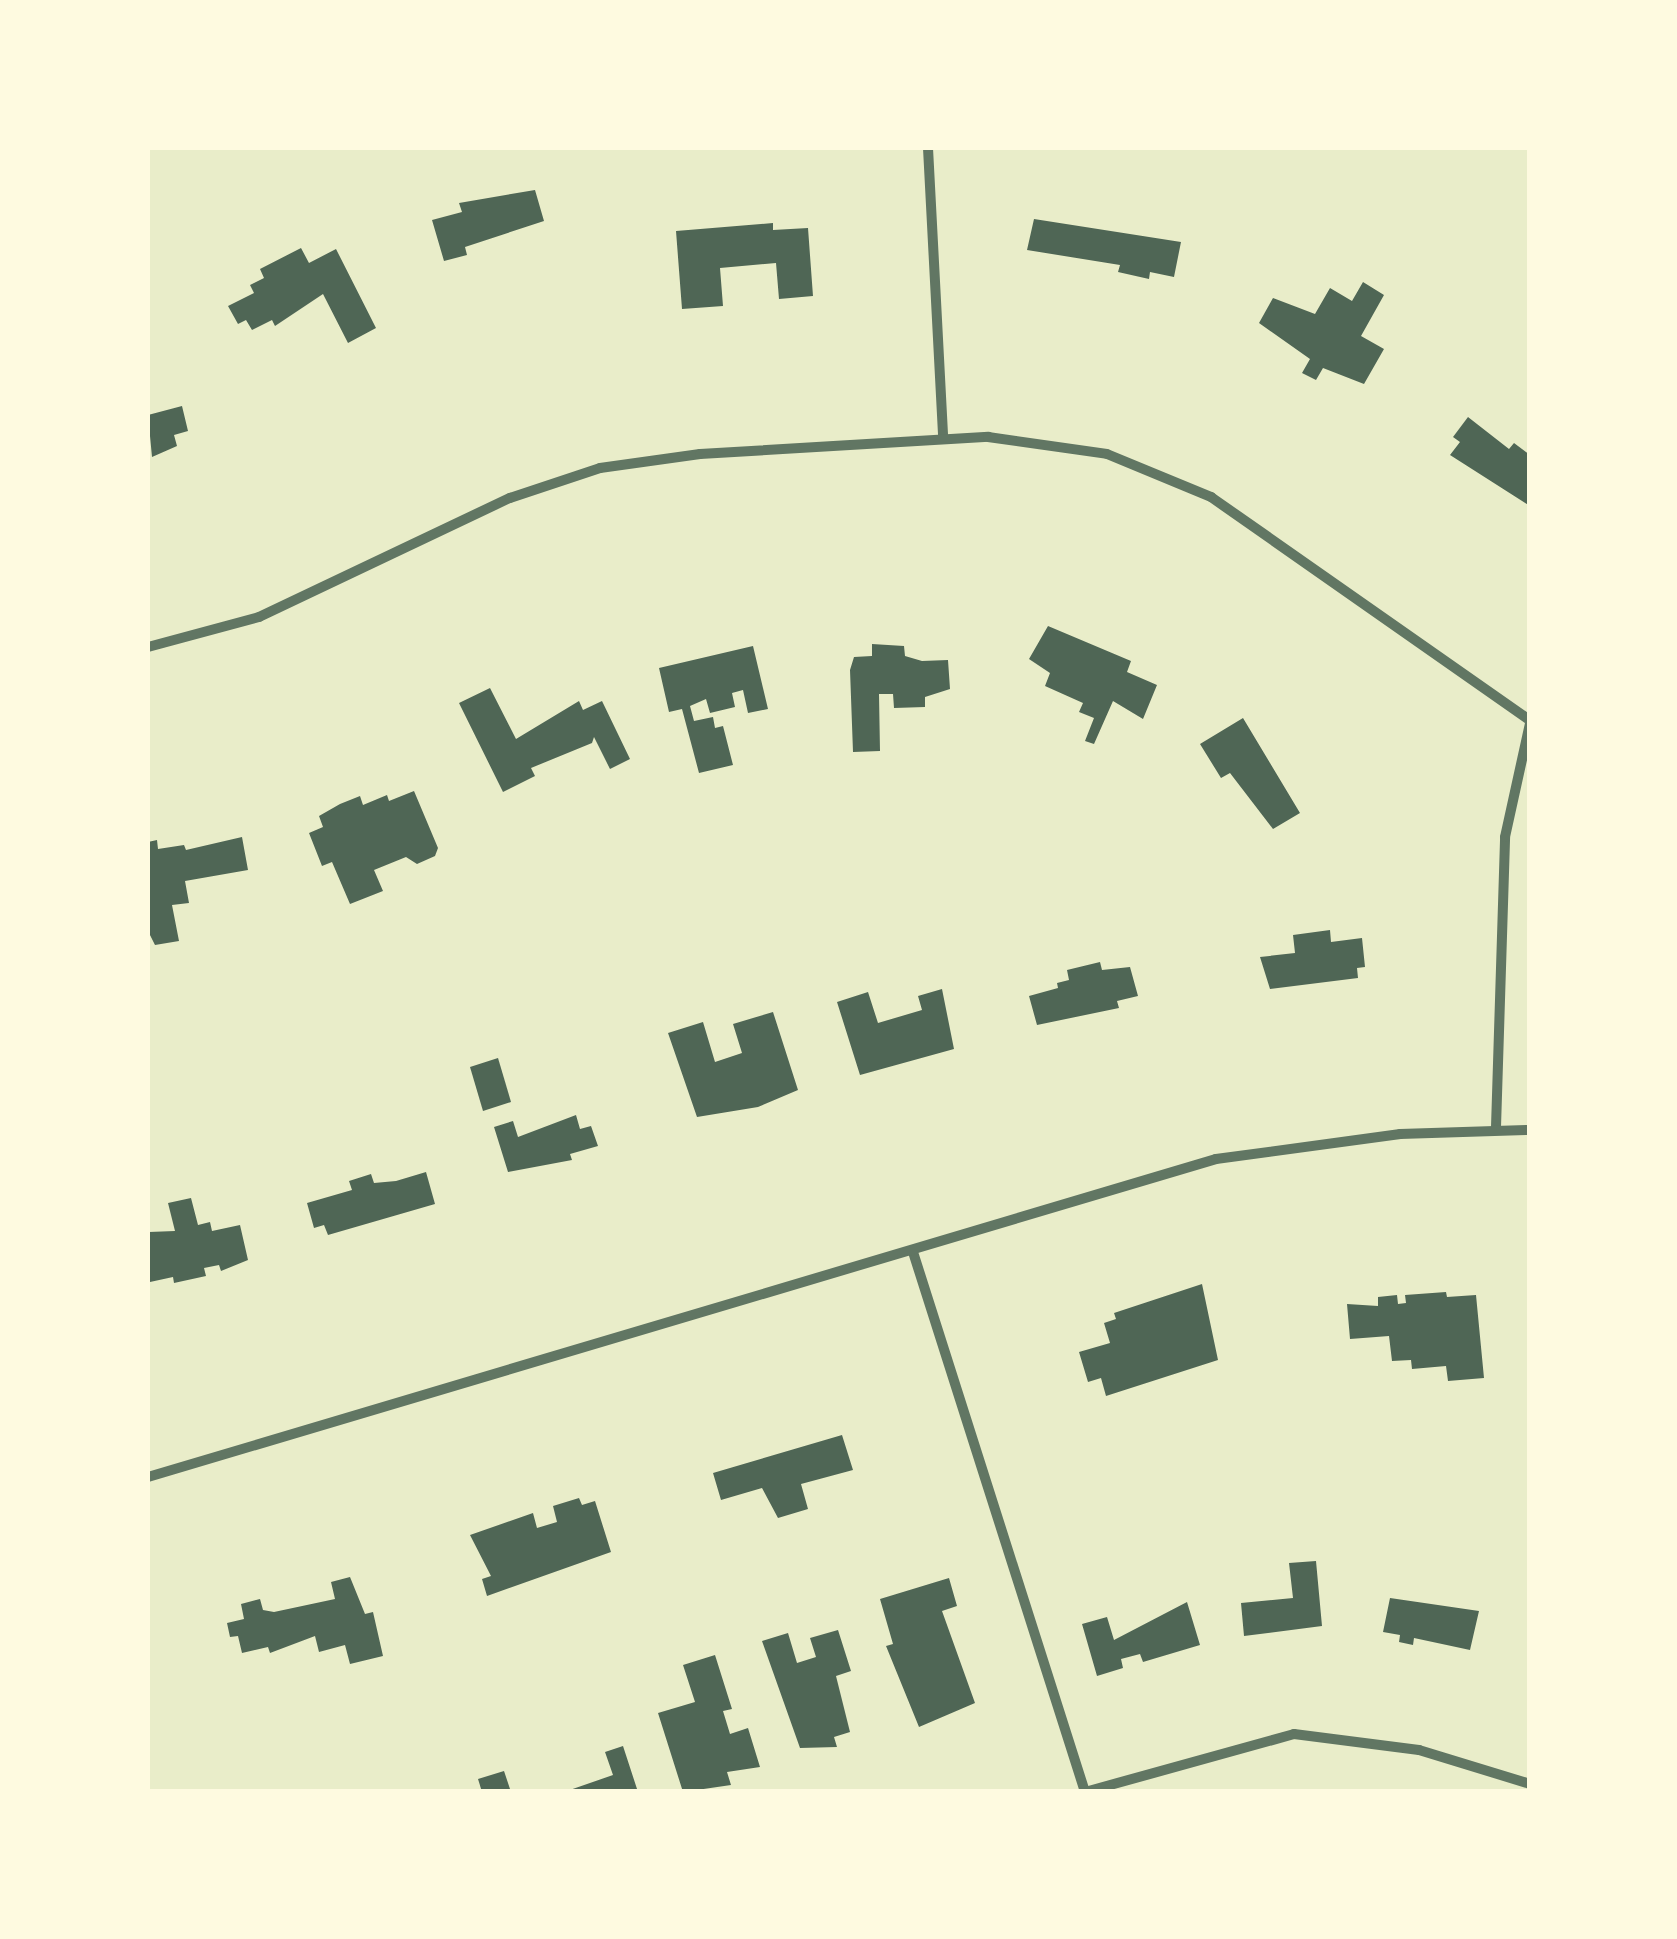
<!DOCTYPE html>
<style>
body{margin:0}
#map{position:relative;width:1677px;height:1939px;overflow:hidden;background:#e9edc9;font-family:"Public Sans",sans-serif}
div>[style]{position:absolute}
[style*='--x']{left:calc(var(--x)*1px);top:calc(var(--y)*1px);width:calc(var(--w)*1px);rotate:calc(var(--a)*1deg)}
.building>*{inset:0;background:#4f6655}
.minor>*{height:10px;margin:-5px;padding:0 5px;transform-origin:5px;border-radius:5px;background:#617663}
span{translate:-50% -50%;white-space:nowrap;text-align:center;line-height:1.15;-webkit-text-stroke:8px #fefae0;paint-order:stroke}
.frame{position:absolute;inset:0;border:150px solid #fefae0;pointer-events:none}
</style>
<div id="map">
<div class="building">
<i style="clip-path:polygon(535px 190px,544px 221px,465px 247px,467px 255px,444px 261px,432px 220px,462px 212px,459px 203px)"></i>
<i style="clip-path:polygon(1034px 219px,1181px 242px,1174px 277px,1150px 272px,1149px 279px,1118px 272px,1120px 265px,1027px 250px)"></i>
<i style="clip-path:polygon(773px 223px,773px 230px,808px 228px,813px 296px,779px 299px,776px 263px,720px 268px,723px 306px,682px 309px,676px 231px)"></i>
<i style="clip-path:polygon(301px 248px,309px 263px,336px 249px,376px 328px,348px 343px,323px 294px,275px 326px,272px 320px,252px 330px,246px 320px,238px 324px,228px 306px,254px 293px,250px 285px,264px 278px,260px 269px)"></i>
<i style="clip-path:polygon(1363px 282px,1384px 295px,1361px 336px,1384px 349px,1364px 384px,1323px 368px,1316px 380px,1302px 373px,1310px 359px,1259px 323px,1273px 298px,1315px 314px,1330px 288px,1352px 301px)"></i>
<i style="clip-path:polygon(182px 406px,188px 431px,174px 435px,177px 446px,152px 457px,148px 415px)"></i>
<i style="clip-path:polygon(1468px 417px,1509px 449px,1514px 443px,1530px 455px,1530px 506px,1450px 455px,1460px 442px,1453px 437px)"></i>
<i style="clip-path:polygon(1048px 626px,1131px 661px,1127px 672px,1157px 685px,1143px 719px,1113px 701px,1094px 744px,1085px 741px,1094px 718px,1079px 712px,1083px 703px,1045px 686px,1050px 673px,1029px 659px)"></i>
<i style="clip-path:polygon(872px 644px,904px 646px,905px 656px,922px 661px,948px 660px,950px 689px,925px 697px,925px 707px,894px 708px,893px 694px,879px 694px,880px 751px,853px 752px,850px 670px,854px 657px,872px 656px)"></i>
<i style="clip-path:polygon(753px 646px,768px 709px,748px 713px,743px 690px,732px 693px,735px 707px,710px 713px,706px 699px,690px 706px,694px 721px,713px 717px,715px 728px,723px 726px,733px 765px,699px 773px,682px 709px,669px 712px,659px 668px)"></i>
<i style="clip-path:polygon(490px 688px,516px 739px,579px 701px,583px 710px,602px 701px,630px 759px,610px 769px,594px 737px,592px 743px,531px 768px,535px 776px,503px 792px,459px 703px)"></i>
<i style="clip-path:polygon(1243px 718px,1300px 813px,1273px 829px,1230px 773px,1221px 778px,1200px 744px)"></i>
<i style="clip-path:polygon(414px 791px,438px 848px,435px 856px,417px 864px,406px 857px,374px 870px,383px 891px,350px 904px,332px 862px,322px 866px,309px 833px,323px 827px,319px 816px,340px 804px,360px 796px,363px 805px,387px 795px,389px 801px)"></i>
<i style="clip-path:polygon(242px 837px,248px 870px,185px 881px,189px 903px,172px 905px,179px 941px,155px 945px,148px 931px,148px 842px,157px 840px,158px 849px,184px 845px,186px 850px)"></i>
<i style="clip-path:polygon(1330px 930px,1331px 942px,1362px 938px,1365px 967px,1357px 968px,1358px 978px,1270px 989px,1260px 957px,1295px 953px,1293px 935px)"></i>
<i style="clip-path:polygon(1100px 962px,1102px 970px,1130px 967px,1138px 996px,1117px 1001px,1119px 1008px,1037px 1025px,1029px 996px,1058px 988px,1057px 983px,1069px 980px,1067px 970px)"></i>
<i style="clip-path:polygon(942px 989px,954px 1049px,860px 1075px,837px 1002px,868px 992px,878px 1023px,922px 1010px,918px 996px)"></i>
<i style="clip-path:polygon(773px 1012px,798px 1090px,758px 1107px,697px 1117px,668px 1033px,703px 1022px,715px 1062px,742px 1053px,733px 1024px)"></i>
<i style="clip-path:polygon(498px 1058px,511px 1102px,483px 1111px,470px 1067px)"></i>
<i style="clip-path:polygon(576px 1115px,580px 1129px,591px 1126px,598px 1146px,570px 1154px,572px 1160px,508px 1172px,494px 1127px,513px 1121px,518px 1137px)"></i>
<i style="clip-path:polygon(426px 1172px,435px 1204px,328px 1235px,324px 1225px,314px 1228px,307px 1203px,352px 1190px,349px 1181px,371px 1174px,374px 1183px,396px 1181px)"></i>
<i style="clip-path:polygon(191px 1198px,198px 1225px,210px 1222px,212px 1231px,240px 1225px,248px 1260px,221px 1271px,219px 1265px,204px 1268px,206px 1276px,174px 1283px,173px 1277px,150px 1282px,149px 1232px,175px 1231px,168px 1203px)"></i>
<i style="clip-path:polygon(1202px 1284px,1218px 1360px,1106px 1396px,1101px 1378px,1088px 1382px,1079px 1352px,1110px 1343px,1104px 1323px,1116px 1319px,1114px 1313px)"></i>
<i style="clip-path:polygon(1446px 1292px,1447px 1297px,1476px 1295px,1484px 1378px,1448px 1381px,1446px 1366px,1412px 1369px,1411px 1360px,1392px 1361px,1389px 1336px,1350px 1339px,1347px 1304px,1378px 1306px,1378px 1297px,1397px 1295px,1398px 1304px,1406px 1303px,1405px 1295px)"></i>
<i style="clip-path:polygon(842px 1435px,853px 1470px,801px 1484px,808px 1509px,778px 1518px,762px 1488px,721px 1500px,713px 1473px)"></i>
<i style="clip-path:polygon(579px 1498px,582px 1505px,595px 1501px,611px 1552px,487px 1596px,482px 1579px,491px 1576px,470px 1535px,533px 1513px,537px 1528px,557px 1522px,553px 1506px)"></i>
<i style="clip-path:polygon(1316px 1561px,1322px 1626px,1244px 1636px,1241px 1603px,1293px 1598px,1289px 1563px)"></i>
<i style="clip-path:polygon(350px 1577px,365px 1614px,373px 1612px,383px 1656px,350px 1664px,345px 1645px,319px 1652px,315px 1636px,270px 1653px,268px 1647px,242px 1653px,238px 1636px,230px 1637px,227px 1623px,244px 1619px,241px 1604px,260px 1599px,263px 1610px,274px 1612px,335px 1599px,331px 1582px)"></i>
<i style="clip-path:polygon(949px 1578px,957px 1606px,942px 1611px,975px 1703px,919px 1727px,886px 1646px,893px 1644px,880px 1599px)"></i>
<i style="clip-path:polygon(1390px 1598px,1479px 1611px,1470px 1650px,1414px 1638px,1413px 1645px,1399px 1642px,1400px 1635px,1383px 1632px)"></i>
<i style="clip-path:polygon(1187px 1602px,1200px 1645px,1143px 1662px,1140px 1654px,1121px 1659px,1123px 1668px,1097px 1676px,1082px 1624px,1107px 1617px,1114px 1640px)"></i>
<i style="clip-path:polygon(838px 1630px,851px 1671px,836px 1676px,850px 1732px,834px 1737px,837px 1747px,800px 1748px,762px 1641px,788px 1633px,797px 1663px,816px 1657px,810px 1638px)"></i>
<i style="clip-path:polygon(715px 1655px,732px 1709px,723px 1711px,730px 1734px,748px 1728px,760px 1767px,727px 1772px,731px 1785px,683px 1792px,658px 1713px,695px 1702px,683px 1665px)"></i>
<i style="clip-path:polygon(623px 1746px,638px 1792px,564px 1792px,613px 1775px,605px 1752px)"></i>
<i style="clip-path:polygon(504px 1771px,511px 1792px,482px 1792px,478px 1779px)"></i>
</div>
<div class="minor">
<i style="--x:928;--y:148;--w:288;--a:87"></i>
<i style="--x:148;--y:647;--w:115;--a:-15.1"></i>
<i style="--x:259;--y:617;--w:278;--a:-25.4"></i>
<i style="--x:510;--y:498;--w:95;--a:-18.4"></i>
<i style="--x:600;--y:468;--w:101;--a:-8"></i>
<i style="--x:700;--y:454;--w:289;--a:-3.4"></i>
<i style="--x:988;--y:437;--w:120;--a:8.1"></i>
<i style="--x:1107;--y:454;--w:113;--a:22.5"></i>
<i style="--x:1211;--y:497;--w:389;--a:35"></i>
<i style="--x:1496;--y:1127;--w:290;--a:-88.2"></i>
<i style="--x:1505;--y:837;--w:117;--a:-77.6"></i>
<i style="--x:913;--y:1252;--w:567;--a:72.33"></i>
<i style="--x:148;--y:1477;--w:1114;--a:-16.58"></i>
<i style="--x:1216;--y:1159;--w:186;--a:-7.7"></i>
<i style="--x:1400;--y:1134;--w:130;--a:-1.8"></i>
<i style="--x:1085;--y:1792;--w:217;--a:-15.5"></i>
<i style="--x:1294;--y:1734;--w:126;--a:7.3"></i>
<i style="--x:1419;--y:1750;--w:116;--a:17"></i>
</div>
<div class="frame"></div>
</div>
